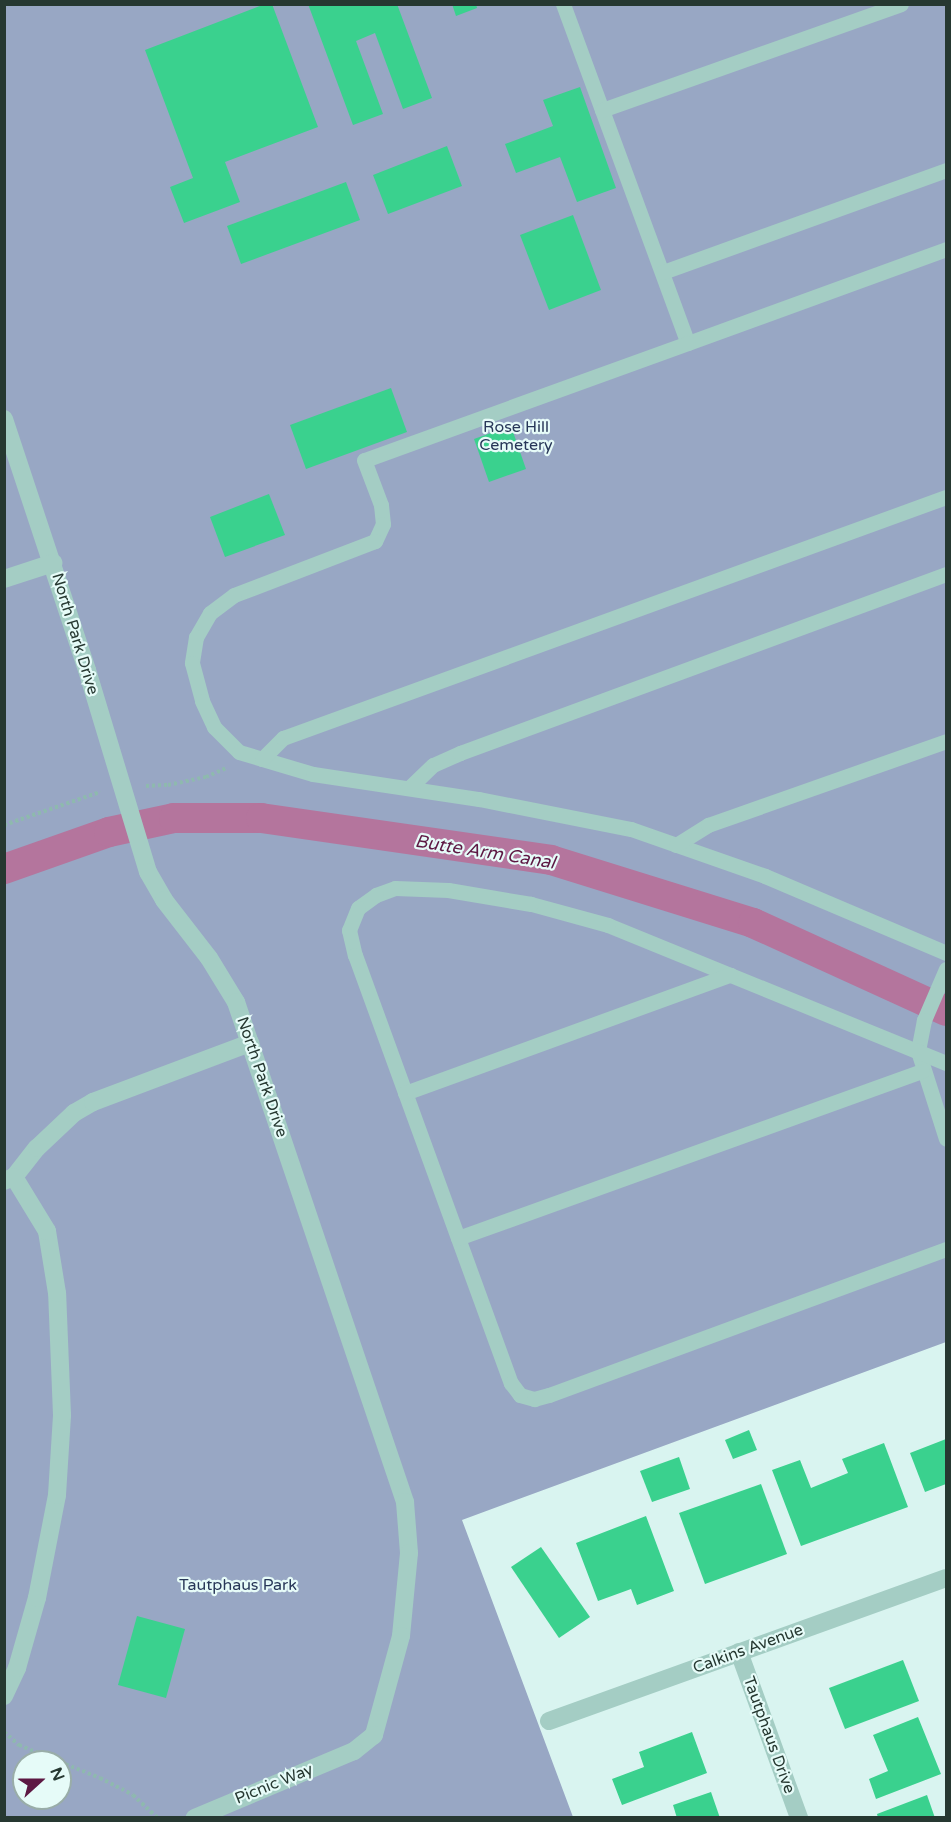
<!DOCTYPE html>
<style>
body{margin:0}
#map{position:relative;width:951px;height:1822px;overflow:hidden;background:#d9f4f0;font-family:"Varela Round",sans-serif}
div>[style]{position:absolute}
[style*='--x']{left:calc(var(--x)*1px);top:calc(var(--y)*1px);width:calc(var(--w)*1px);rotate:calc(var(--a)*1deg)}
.green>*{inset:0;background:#98a7c4}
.canal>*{height:30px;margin:-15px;padding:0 15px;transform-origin:15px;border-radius:15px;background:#b4759d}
.building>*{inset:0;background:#3ad18e}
.path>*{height:4px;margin-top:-2px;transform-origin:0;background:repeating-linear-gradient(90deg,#8eb9ae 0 3px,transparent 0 6px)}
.lane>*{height:15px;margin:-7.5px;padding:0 7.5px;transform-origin:7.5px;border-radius:7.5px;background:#a4cdc4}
.street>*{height:18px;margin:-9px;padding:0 9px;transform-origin:9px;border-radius:9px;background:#a4cdc4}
span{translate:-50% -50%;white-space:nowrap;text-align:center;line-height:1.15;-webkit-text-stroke:4.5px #e6fbf8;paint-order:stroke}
.park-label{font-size:16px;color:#283758}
.street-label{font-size:16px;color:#263831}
.water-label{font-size:18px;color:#5d1843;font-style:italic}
.frame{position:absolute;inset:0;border:6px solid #263831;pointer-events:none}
.north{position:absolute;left:12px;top:1750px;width:60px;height:60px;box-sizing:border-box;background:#e6fbf8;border:2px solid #99ada8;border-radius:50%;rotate:69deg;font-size:16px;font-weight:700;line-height:24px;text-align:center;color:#263831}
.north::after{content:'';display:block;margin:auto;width:21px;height:27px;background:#5d1843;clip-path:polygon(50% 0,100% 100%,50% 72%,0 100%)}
</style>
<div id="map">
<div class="green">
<i style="clip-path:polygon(evenodd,5px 5px,946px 5px,946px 1342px,462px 1520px,573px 1817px,5px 1818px,5px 5px,24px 1762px,60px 1762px,60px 1798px,24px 1798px,24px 1762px)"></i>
</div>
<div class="canal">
<i style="--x:4;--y:869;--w:111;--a:-19.4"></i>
<i style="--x:109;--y:832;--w:66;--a:-12.2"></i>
<i style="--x:174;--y:818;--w:87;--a:0"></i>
<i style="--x:261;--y:818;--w:293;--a:8.2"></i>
<i style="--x:551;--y:860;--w:212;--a:17.3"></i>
<i style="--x:753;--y:923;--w:212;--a:24.5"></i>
</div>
<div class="building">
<i style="clip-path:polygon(265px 4px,272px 4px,318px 127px,225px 162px,240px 202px,184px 223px,170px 187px,193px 178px,145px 50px)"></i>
<i style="clip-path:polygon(308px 4px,397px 4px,432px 98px,403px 109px,375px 33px,356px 41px,383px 114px,353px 125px)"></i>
<i style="clip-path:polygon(452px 4px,476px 4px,477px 8px,456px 16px)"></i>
<i style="clip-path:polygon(580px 87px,616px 188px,577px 202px,560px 157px,516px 173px,505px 144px,553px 126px,543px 100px)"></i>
<i style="clip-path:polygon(447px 146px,462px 186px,388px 214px,373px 175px)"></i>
<i style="clip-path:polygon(346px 182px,360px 220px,241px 264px,227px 226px)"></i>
<i style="clip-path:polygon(573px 215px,601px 290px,549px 310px,520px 235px)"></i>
<i style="clip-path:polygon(391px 388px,407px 432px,306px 469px,290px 425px)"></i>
<i style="clip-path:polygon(511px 426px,526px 469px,489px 482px,474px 439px)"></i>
<i style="clip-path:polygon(269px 494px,285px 535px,225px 557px,210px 517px)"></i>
<i style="clip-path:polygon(749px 1430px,757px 1450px,733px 1459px,725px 1440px)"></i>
<i style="clip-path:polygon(946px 1439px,946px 1484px,925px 1492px,910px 1453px)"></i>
<i style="clip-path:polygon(884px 1443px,908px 1507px,801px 1546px,772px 1470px,800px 1460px,811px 1488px,848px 1473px,842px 1459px)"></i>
<i style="clip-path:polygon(679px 1457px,690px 1489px,652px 1502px,640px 1471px)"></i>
<i style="clip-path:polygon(761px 1484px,787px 1554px,705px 1584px,679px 1513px)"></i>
<i style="clip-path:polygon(646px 1516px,674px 1591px,637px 1605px,631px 1589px,598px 1601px,576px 1543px)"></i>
<i style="clip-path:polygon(541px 1547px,590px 1617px,559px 1638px,511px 1567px)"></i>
<i style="clip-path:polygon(137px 1616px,185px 1629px,166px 1698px,118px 1685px)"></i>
<i style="clip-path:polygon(903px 1660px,919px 1701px,845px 1729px,829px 1688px)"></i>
<i style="clip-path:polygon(918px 1717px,941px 1774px,876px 1799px,869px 1779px,888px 1771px,873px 1735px)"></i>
<i style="clip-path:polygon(692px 1732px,707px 1773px,622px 1805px,612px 1779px,644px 1767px,639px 1752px)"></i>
<i style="clip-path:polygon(711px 1792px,720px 1818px,677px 1818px,673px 1805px)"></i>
<i style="clip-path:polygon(927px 1795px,935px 1818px,878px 1818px,877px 1814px)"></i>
</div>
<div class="path">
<i style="--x:146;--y:786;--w:22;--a:-3"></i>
<i style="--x:168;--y:785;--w:39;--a:-12"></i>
<i style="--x:206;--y:777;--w:22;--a:-24"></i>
<i style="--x:4;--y:825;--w:102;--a:-19"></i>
<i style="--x:4;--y:1732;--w:20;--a:41"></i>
<i style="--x:19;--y:1745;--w:44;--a:22.5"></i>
<i style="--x:60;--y:1762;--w:43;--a:21.8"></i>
<i style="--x:100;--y:1778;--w:37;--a:27"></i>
<i style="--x:133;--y:1795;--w:34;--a:43"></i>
</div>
<div class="lane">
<i style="--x:563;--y:4;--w:361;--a:69.8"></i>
<i style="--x:688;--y:343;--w:275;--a:-20"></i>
<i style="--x:602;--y:110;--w:317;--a:-19.5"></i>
<i style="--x:663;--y:272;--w:301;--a:-19.8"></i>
<i style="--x:688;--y:343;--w:344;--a:160.1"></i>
<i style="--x:364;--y:460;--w:48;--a:69.3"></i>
<i style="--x:381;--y:505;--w:19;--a:84"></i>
<i style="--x:383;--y:524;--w:19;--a:115"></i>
<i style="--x:375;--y:541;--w:151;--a:159"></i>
<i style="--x:234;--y:595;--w:30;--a:143"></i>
<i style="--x:210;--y:613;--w:28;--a:120"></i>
<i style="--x:196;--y:637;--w:26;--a:99"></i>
<i style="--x:192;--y:663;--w:39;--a:75"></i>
<i style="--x:202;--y:701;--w:29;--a:65"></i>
<i style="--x:214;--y:727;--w:35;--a:45"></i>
<i style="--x:239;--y:752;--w:77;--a:16.6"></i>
<i style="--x:313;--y:774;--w:168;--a:8.6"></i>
<i style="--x:479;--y:799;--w:155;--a:11.2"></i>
<i style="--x:631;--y:829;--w:142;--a:19.3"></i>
<i style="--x:765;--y:876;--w:197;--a:23"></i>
<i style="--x:262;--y:759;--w:30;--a:-45"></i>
<i style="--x:283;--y:738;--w:705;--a:-19.98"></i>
<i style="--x:409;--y:788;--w:33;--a:-44"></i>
<i style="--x:433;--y:765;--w:30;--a:-24"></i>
<i style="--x:460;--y:753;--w:518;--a:-20.22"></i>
<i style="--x:676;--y:845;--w:38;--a:-32"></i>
<i style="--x:708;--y:825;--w:252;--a:-19.4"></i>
<i style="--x:946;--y:969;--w:56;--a:113.3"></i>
<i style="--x:924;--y:1020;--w:32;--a:101"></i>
<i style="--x:918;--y:1051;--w:92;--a:72.3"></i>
<i style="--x:946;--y:1063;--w:365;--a:-157.8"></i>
<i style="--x:608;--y:925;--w:80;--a:-164.7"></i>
<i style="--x:531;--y:904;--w:84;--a:-170.4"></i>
<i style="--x:448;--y:890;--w:53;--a:-177.8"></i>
<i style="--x:395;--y:888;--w:20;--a:160"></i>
<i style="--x:376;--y:895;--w:22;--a:144"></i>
<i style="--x:358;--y:908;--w:24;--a:112"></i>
<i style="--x:349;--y:930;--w:26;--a:77"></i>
<i style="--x:355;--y:955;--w:456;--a:70"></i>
<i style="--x:511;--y:1383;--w:15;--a:53"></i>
<i style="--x:520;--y:1395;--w:15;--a:16"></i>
<i style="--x:534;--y:1399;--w:16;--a:-15"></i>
<i style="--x:549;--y:1395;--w:423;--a:-20.2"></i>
<i style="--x:405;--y:1093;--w:346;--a:-20"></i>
<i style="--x:458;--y:1238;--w:493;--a:-19.8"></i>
</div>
<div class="street">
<i style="--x:4;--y:419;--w:264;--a:71.7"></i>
<i style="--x:87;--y:670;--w:211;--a:73.2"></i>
<i style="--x:148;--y:872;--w:32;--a:60"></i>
<i style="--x:164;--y:900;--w:73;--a:52.2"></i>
<i style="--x:209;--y:958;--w:52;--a:58.5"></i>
<i style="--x:236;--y:1002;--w:528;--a:71.32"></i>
<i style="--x:405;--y:1502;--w:51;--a:85.5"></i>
<i style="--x:409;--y:1553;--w:83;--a:95.5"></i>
<i style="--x:401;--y:1636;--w:103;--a:105.3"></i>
<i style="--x:374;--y:1735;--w:26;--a:141"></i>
<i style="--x:354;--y:1751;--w:173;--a:157.2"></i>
<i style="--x:4;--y:579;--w:52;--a:-18.1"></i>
<i style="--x:4;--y:1181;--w:11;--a:-22"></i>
<i style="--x:14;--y:1177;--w:37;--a:-52"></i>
<i style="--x:37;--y:1148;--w:51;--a:-43.4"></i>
<i style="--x:74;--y:1113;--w:22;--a:-30"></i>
<i style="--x:93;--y:1102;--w:168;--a:-20.6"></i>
<i style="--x:739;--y:1652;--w:177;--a:70.1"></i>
<i style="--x:4;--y:1696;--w:31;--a:-65"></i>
<i style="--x:17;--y:1668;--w:73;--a:-74.1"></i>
<i style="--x:37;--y:1598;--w:105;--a:-79"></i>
<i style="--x:57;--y:1495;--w:80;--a:-86.4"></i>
<i style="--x:62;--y:1415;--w:122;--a:-92.3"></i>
<i style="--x:57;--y:1293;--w:63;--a:-99.2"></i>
<i style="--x:47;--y:1231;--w:63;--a:-121.4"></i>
<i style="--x:549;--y:1721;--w:422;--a:-19.8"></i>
</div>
<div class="park-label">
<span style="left:516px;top:436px">Rose Hill<br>Cemetery</span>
<span style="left:238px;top:1585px">Tautphaus Park</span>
</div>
<div class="street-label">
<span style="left:75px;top:634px;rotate:73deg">North Park Drive</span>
<span style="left:262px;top:1077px;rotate:71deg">North Park Drive</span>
<span style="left:748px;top:1649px;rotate:-20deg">Calkins Avenue</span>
<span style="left:769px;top:1735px;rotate:70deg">Tautphaus Drive</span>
<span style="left:274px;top:1784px;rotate:-22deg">Picnic Way</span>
</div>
<div class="water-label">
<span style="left:485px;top:852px;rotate:9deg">Butte Arm Canal</span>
</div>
<div class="frame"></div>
<div class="north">N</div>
</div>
